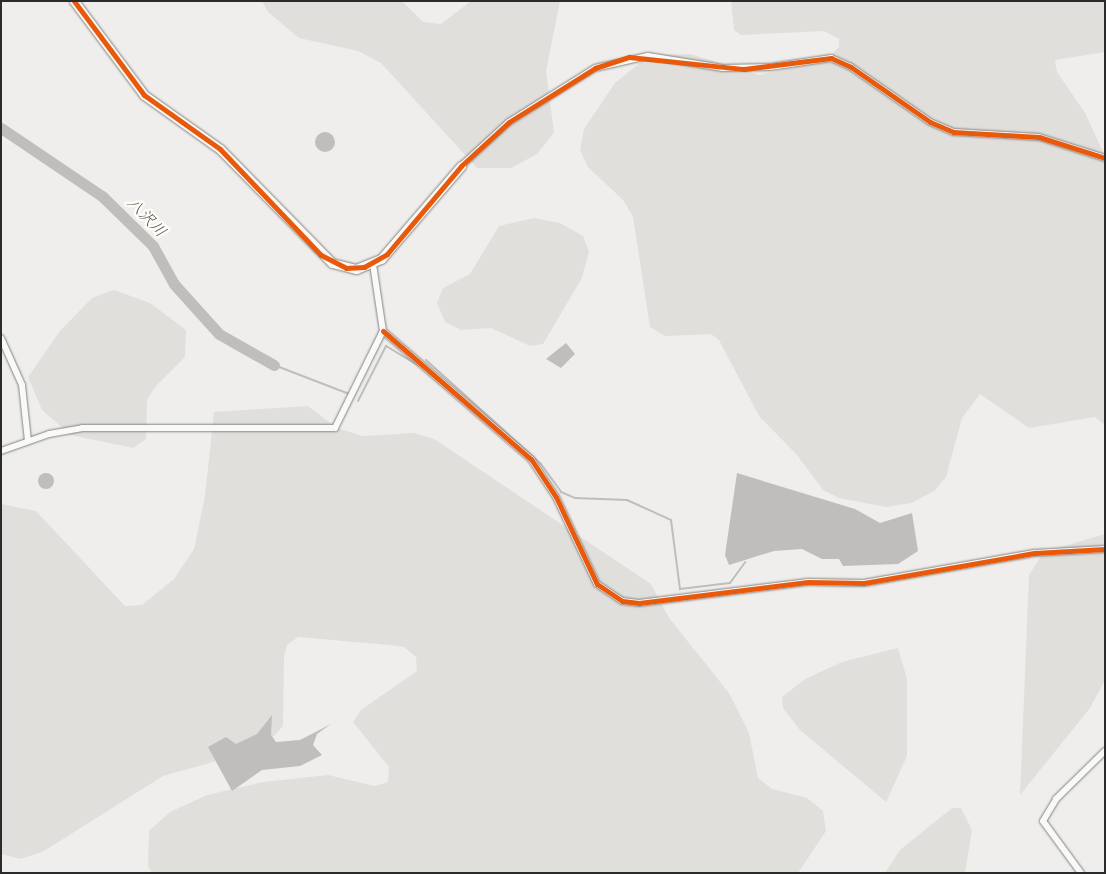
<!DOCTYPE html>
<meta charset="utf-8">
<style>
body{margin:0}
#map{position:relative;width:1106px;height:874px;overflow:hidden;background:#efeeec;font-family:Kalam,"Klee One",sans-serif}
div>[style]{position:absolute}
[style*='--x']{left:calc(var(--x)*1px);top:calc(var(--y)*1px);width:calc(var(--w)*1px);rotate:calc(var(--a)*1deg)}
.green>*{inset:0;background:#e0dfdc}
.water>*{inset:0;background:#bfbebc}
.round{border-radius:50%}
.stream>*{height:2px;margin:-1px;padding:0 1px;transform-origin:1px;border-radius:1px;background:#bfbebc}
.river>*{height:11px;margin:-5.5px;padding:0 5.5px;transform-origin:5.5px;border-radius:5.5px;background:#bfbebc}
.roads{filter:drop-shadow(0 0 1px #838382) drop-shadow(0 0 1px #838382)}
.street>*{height:6px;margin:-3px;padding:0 3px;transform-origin:3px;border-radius:3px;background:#f9f9f7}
.secondary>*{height:9px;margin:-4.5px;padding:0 4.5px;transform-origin:4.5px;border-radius:4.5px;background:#f9f9f7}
.cycleway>*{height:5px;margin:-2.5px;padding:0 2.5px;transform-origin:2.5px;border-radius:2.5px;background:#e8590c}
span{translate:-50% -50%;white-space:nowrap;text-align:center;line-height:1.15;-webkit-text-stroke:5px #fdfcf7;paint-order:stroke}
.water-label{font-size:16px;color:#575756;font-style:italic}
.frame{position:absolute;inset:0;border:2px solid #2b2b2b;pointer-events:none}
</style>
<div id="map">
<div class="green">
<i style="clip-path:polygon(262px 1px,402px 1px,423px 22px,441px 24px,471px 1px,560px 1px,546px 71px,554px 133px,537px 154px,511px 168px,477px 168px,381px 63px,358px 51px,299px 38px,268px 12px)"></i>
<i style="clip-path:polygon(731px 1px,1105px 1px,1105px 52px,1055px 60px,1057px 72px,1085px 113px,1105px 156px,1105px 425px,1095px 417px,1029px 428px,980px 394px,962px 418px,946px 477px,934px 491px,911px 503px,886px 507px,839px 498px,823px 490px,797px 455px,759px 416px,719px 340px,711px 334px,665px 336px,650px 327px,633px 217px,624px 201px,588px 167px,580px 150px,584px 129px,615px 83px,641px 62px,661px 55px,690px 54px,759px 75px,808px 64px,829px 57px,839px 47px,839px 39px,824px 31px,741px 35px,734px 30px)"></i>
<i style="clip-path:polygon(534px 218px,560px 223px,583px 236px,589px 251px,582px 278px,543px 344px,530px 346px,491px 328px,461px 330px,445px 322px,437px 303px,443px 288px,470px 274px,499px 226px)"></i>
<i style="clip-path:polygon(114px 290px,150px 303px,186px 330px,185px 357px,155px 387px,147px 400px,146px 439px,133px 448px,71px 435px,42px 410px,28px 377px,60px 331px,92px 298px)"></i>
<i style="clip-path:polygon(308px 406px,337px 428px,363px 436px,414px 433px,434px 439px,651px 584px,669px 618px,729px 693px,749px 733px,758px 778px,772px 789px,807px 798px,823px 811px,826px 831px,798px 873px,152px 873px,148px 866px,149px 831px,170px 812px,207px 795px,263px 782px,328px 775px,375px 786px,388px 782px,389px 767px,353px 722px,361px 710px,417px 671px,416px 657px,404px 647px,389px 645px,298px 637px,287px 645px,284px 656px,283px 726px,263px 748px,163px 776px,44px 851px,21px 859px,1px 854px,1px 504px,36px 511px,125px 606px,142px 605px,174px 579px,194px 549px,205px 496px,214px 412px)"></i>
<i style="clip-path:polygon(1105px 534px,1105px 680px,1090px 708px,1020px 795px,1029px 575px,1044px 552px)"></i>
<i style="clip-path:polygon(898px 648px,907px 679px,907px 756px,886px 802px,800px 730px,783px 708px,782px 697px,805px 679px,842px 662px)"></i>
<i style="clip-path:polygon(952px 808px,961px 808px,972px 830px,965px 873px,885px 873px,900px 850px)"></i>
</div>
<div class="water">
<i class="round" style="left:315px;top:132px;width:20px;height:20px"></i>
<i style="clip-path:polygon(566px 343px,575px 354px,561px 368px,546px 359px)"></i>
<i style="clip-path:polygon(737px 473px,855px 509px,880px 523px,912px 513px,918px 551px,898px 564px,843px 566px,839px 559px,822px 559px,802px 549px,774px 551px,729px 565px,725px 555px)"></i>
<i class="round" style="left:38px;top:473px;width:16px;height:16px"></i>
<i style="clip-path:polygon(272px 715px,271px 735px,276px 742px,300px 740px,331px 724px,317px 734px,313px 745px,322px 755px,300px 766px,262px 770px,232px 791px,208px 747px,226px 737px,236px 744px,257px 734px)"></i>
</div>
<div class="stream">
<i style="--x:426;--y:360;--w:155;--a:42.1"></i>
<i style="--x:541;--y:464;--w:34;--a:54"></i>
<i style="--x:561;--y:492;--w:15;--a:23"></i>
<i style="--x:575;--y:498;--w:52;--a:2.2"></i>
<i style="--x:627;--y:500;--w:48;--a:24.4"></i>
<i style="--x:671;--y:520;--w:70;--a:82.6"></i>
<i style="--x:680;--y:589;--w:50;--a:-6.8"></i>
<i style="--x:730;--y:583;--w:26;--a:-54"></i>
<i style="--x:274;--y:365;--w:80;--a:21.1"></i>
<i style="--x:358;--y:401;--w:62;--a:-63"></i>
<i style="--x:386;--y:346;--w:39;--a:31"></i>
</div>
<div class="river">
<i style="--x:1;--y:128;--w:122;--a:34"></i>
<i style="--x:102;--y:196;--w:71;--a:44.4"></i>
<i style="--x:153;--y:246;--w:43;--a:61.1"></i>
<i style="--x:174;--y:284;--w:67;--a:48"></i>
<i style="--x:219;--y:334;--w:63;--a:29.4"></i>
</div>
<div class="roads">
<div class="street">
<i style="--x:461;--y:166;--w:65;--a:-42.5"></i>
<i style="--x:509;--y:122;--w:102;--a:-32.1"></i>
<i style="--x:595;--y:68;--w:54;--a:-12.8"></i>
<i style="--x:648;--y:56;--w:76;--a:9.1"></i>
<i style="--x:723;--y:68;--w:47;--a:-1.2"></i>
<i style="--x:770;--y:67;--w:62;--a:-8.4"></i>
<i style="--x:831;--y:58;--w:22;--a:24"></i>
<i style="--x:851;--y:67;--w:96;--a:34.8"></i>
<i style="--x:930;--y:122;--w:25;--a:23"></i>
<i style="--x:953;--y:132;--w:86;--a:3.3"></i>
<i style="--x:1039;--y:137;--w:69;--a:17.7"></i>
<i style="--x:383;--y:331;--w:196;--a:40.9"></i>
<i style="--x:531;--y:459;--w:45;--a:56.7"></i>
<i style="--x:556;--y:497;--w:96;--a:64.8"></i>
<i style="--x:597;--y:584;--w:30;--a:34"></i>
<i style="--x:622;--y:601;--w:17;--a:7"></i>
<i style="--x:639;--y:603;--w:170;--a:-7.1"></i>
<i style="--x:808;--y:582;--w:56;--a:1"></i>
<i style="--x:864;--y:583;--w:174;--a:-10"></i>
<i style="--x:1035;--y:553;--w:70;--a:-3.3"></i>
<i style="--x:1;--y:338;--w:51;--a:65.9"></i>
<i style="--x:22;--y:385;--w:56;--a:83.9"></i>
<i style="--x:1;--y:451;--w:51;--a:-19.5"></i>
<i style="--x:49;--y:434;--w:34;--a:-10"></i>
<i style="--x:82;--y:428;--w:253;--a:0"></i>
<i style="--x:335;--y:428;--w:108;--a:-63.7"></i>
<i style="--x:383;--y:331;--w:68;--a:-98.5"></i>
<i style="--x:1081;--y:873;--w:64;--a:-126.2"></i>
<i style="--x:1043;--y:821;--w:26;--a:-59"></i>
<i style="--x:1056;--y:799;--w:69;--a:-44.4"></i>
</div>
<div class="secondary">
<i style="--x:74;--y:1;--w:117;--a:53.3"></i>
<i style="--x:144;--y:95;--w:93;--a:35.4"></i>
<i style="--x:220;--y:149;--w:160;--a:45.5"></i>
<i style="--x:332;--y:263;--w:25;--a:14"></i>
<i style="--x:356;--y:269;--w:27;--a:-22"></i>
<i style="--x:381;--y:259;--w:123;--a:-49.3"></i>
</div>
</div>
<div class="cycleway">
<i style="--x:74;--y:1;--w:117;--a:53.3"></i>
<i style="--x:144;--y:95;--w:93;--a:35.4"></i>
<i style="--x:220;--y:149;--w:146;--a:46.4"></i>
<i style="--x:321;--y:255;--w:28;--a:27"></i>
<i style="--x:346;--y:268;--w:18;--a:-3"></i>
<i style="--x:364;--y:267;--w:26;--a:-29"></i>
<i style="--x:387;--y:254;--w:115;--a:-49.9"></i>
<i style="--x:461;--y:166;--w:65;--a:-42.5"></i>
<i style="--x:509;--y:122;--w:102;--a:-32.1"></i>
<i style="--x:595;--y:68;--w:36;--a:-18"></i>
<i style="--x:629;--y:57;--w:116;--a:6"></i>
<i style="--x:744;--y:69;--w:88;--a:-7.2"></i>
<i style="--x:831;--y:58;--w:22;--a:24"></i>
<i style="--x:851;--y:67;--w:96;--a:34.8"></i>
<i style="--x:930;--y:122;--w:25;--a:23"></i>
<i style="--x:953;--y:132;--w:86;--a:3.3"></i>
<i style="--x:1039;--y:137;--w:69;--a:17.7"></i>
<i style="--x:383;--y:331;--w:196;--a:40.9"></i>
<i style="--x:531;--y:459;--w:45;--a:56.7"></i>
<i style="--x:556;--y:497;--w:96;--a:64.8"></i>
<i style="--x:597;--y:584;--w:30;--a:34"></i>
<i style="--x:622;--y:601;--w:17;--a:7"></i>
<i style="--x:639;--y:603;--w:170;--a:-7.1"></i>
<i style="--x:808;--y:582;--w:56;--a:1"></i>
<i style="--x:864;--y:583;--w:174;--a:-10"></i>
<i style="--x:1035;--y:553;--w:70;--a:-3.3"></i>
</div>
<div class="water-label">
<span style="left:146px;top:218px;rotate:46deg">八沢川</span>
</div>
<div class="frame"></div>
</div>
